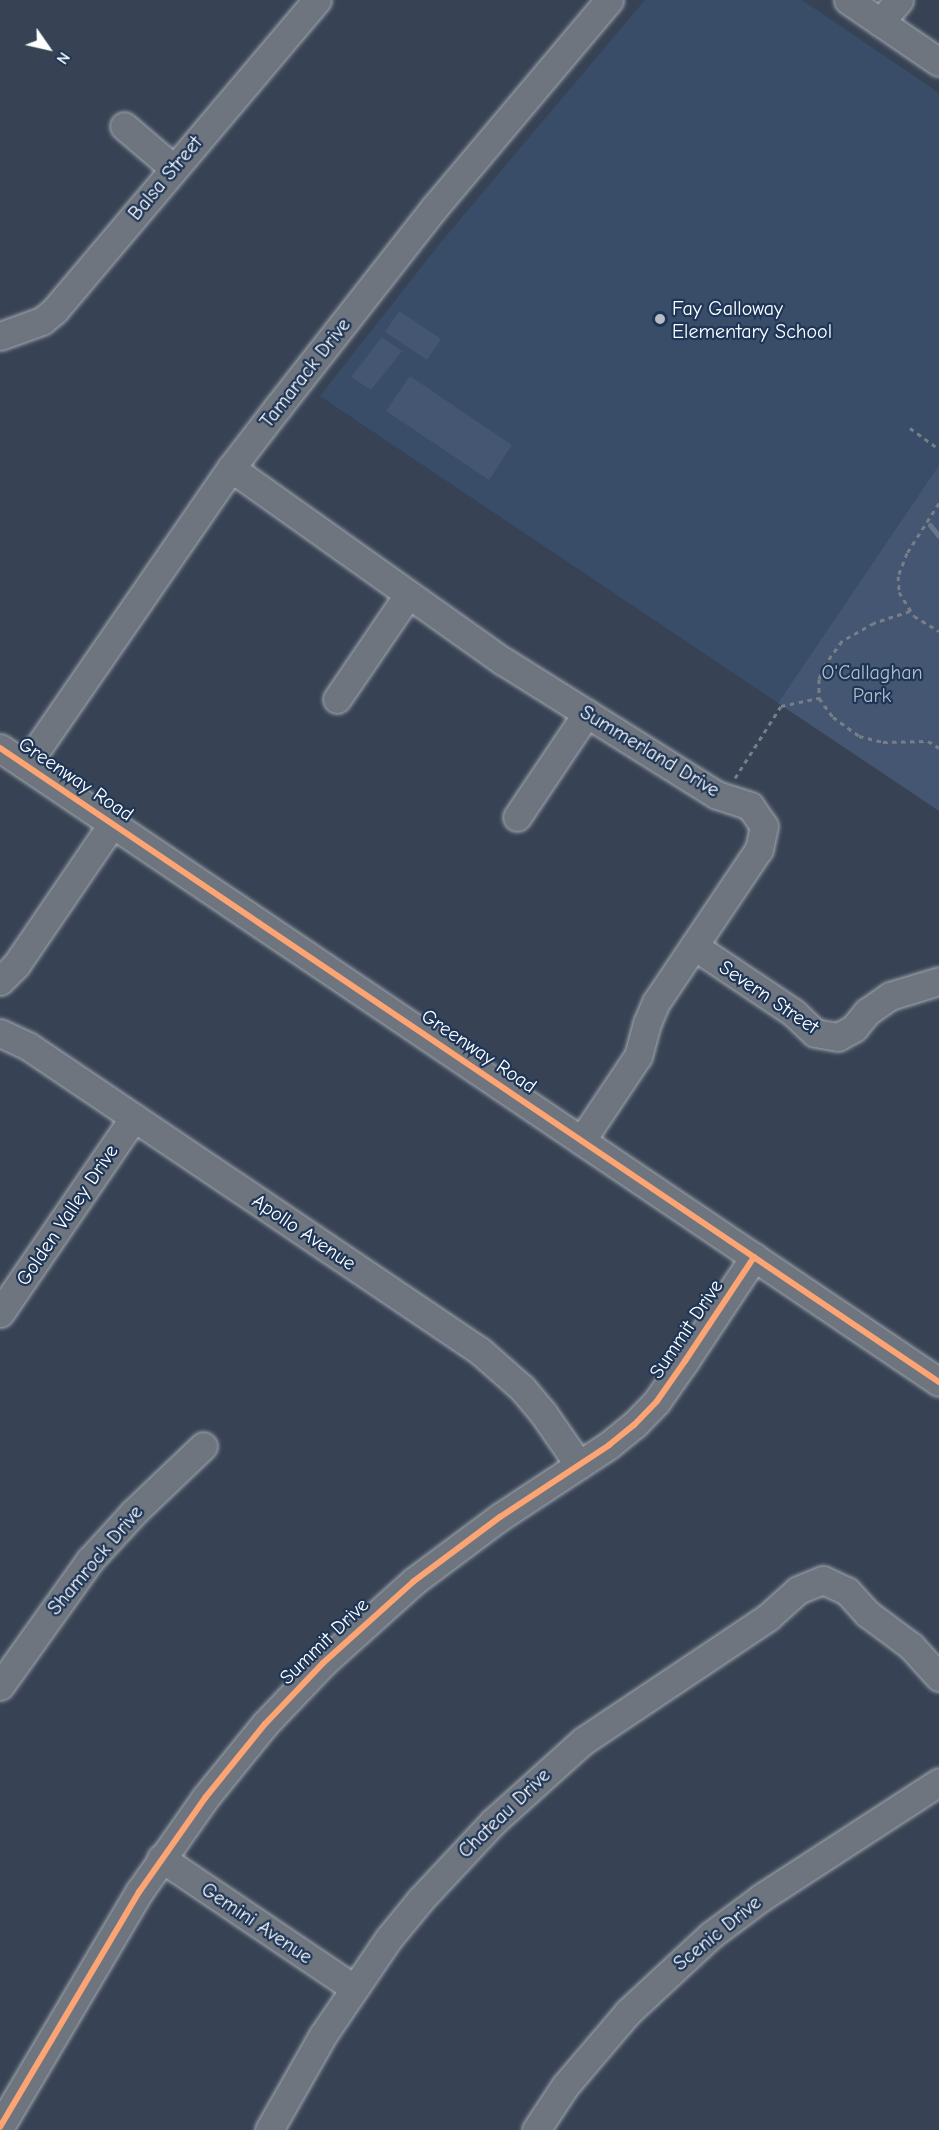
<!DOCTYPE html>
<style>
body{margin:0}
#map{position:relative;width:939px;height:2130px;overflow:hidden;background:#374354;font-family:"Comic Neue",sans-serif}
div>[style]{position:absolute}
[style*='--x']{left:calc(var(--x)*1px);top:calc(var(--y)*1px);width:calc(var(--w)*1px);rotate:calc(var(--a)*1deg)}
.built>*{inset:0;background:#394d69}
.green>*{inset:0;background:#445671}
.stream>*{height:5px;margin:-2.5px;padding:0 2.5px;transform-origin:2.5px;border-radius:2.5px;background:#68788c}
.path>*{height:3px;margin-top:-1.5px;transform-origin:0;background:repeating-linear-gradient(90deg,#777e86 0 4.5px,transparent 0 9px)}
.roads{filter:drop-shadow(0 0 2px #a5aab2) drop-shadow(0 0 2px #a5aab2)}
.minor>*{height:27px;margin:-13.5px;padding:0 13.5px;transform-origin:13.5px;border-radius:13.5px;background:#6f757e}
.cycleway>*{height:6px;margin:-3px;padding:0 3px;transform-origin:3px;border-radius:3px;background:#fda474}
.dots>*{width:16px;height:16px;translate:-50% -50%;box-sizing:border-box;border:3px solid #1d3557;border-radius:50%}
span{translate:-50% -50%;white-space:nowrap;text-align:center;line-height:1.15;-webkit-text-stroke:4.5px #1d3557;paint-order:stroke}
.street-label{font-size:20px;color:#fff}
.poi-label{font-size:20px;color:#fff}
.left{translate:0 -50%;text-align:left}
.park-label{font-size:20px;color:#b5bdc8}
.north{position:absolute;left:18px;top:18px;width:60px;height:60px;-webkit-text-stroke:4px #1d3557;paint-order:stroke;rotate:124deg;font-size:16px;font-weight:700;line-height:24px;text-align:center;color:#fff}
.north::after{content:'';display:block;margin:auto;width:21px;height:27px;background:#fff;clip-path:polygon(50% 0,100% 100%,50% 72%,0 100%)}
</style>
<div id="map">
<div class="built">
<i style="clip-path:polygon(645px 0,802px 0,939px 93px,939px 465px,778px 703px,320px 396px,441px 242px)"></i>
</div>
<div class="green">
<i style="clip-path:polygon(399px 311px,441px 339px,427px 360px,385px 332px)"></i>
<i style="clip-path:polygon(382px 337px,402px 351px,371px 390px,351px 377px)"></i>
<i style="clip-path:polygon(410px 376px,512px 445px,489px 480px,386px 411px)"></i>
<i style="clip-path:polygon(939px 465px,939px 811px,778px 703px)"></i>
</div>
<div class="stream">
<i style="--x:930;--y:525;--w:14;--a:51"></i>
</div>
<div class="path">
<i style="--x:910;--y:428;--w:36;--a:36"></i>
<i style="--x:939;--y:503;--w:59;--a:122.6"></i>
<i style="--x:907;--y:553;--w:25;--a:111"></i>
<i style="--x:898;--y:576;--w:16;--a:86"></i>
<i style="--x:899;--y:592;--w:28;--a:58"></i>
<i style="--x:914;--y:616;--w:29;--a:31"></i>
<i style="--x:910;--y:611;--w:38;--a:162"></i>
<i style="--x:874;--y:623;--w:37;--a:151"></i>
<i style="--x:842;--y:641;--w:31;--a:126"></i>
<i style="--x:824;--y:666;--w:14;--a:111"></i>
<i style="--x:819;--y:679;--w:19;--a:90"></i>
<i style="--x:819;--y:698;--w:24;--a:54"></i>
<i style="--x:833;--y:717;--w:32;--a:36"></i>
<i style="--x:859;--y:736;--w:25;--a:14"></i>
<i style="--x:883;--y:742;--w:45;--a:-1.3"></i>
<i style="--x:928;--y:741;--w:13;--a:32"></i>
<i style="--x:735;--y:778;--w:85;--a:-57.4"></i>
<i style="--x:781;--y:706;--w:39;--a:-12"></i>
</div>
<div class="roads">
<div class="minor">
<i style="--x:848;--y:0;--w:110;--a:34.3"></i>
<i style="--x:880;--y:22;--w:29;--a:-49"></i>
<i style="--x:124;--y:126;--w:65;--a:40.6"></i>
<i style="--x:0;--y:336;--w:45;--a:-19.7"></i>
<i style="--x:42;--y:321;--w:17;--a:-40"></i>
<i style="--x:55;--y:310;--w:406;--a:-49.8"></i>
<i style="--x:231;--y:468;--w:334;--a:35.4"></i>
<i style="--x:503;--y:661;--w:252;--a:32.1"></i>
<i style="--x:717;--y:795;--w:35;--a:18"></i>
<i style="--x:750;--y:806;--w:24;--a:55"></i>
<i style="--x:764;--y:826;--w:24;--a:102"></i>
<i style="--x:759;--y:849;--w:184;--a:123.9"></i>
<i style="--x:656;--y:1002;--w:23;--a:113"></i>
<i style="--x:647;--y:1023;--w:34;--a:105"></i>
<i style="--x:638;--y:1056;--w:102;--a:123.8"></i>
<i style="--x:337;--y:699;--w:126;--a:-55.7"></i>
<i style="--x:0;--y:748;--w:1133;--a:34.03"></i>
<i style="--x:26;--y:765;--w:361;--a:-55.4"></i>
<i style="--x:231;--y:468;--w:77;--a:-52.4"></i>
<i style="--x:278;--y:407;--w:253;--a:-51.9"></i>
<i style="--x:434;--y:208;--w:272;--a:-49.9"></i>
<i style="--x:517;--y:817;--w:125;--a:-56.1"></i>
<i style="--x:694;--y:946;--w:120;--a:33.8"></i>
<i style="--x:794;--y:1013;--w:29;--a:44"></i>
<i style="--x:815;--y:1033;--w:23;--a:10"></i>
<i style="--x:838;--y:1037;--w:18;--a:-29"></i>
<i style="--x:854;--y:1028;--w:21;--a:-51"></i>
<i style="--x:867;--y:1012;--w:28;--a:-35"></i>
<i style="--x:890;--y:996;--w:51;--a:-17"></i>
<i style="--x:0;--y:981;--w:23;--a:-45"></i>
<i style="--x:16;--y:965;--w:172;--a:-55.7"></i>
<i style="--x:0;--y:1033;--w:31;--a:25"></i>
<i style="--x:28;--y:1046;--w:545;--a:34.01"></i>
<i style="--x:480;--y:1351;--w:56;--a:41.4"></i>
<i style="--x:522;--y:1388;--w:33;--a:50"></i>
<i style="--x:543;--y:1413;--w:63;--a:55.3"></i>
<i style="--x:0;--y:1313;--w:237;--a:-55.6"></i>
<i style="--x:0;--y:1686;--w:155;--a:-54.5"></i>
<i style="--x:90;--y:1560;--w:64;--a:-47.5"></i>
<i style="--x:133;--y:1513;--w:97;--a:-43.7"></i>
<i style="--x:161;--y:1858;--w:233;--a:34"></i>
<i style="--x:0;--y:2127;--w:273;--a:-59.4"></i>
<i style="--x:139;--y:1892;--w:115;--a:-54.9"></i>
<i style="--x:205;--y:1798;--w:95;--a:-51"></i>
<i style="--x:265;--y:1724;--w:84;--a:-46.4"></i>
<i style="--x:323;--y:1663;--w:122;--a:-42"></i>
<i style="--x:414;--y:1581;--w:107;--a:-36.7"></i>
<i style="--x:500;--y:1517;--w:131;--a:-33.4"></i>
<i style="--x:609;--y:1445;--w:32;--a:-39"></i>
<i style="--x:634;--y:1425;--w:33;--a:-46"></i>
<i style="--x:657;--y:1401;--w:49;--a:-55"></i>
<i style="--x:685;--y:1361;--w:125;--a:-56.4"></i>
<i style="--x:269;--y:2130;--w:109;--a:-60.4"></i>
<i style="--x:323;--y:2035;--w:117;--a:-55.8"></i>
<i style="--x:389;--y:1938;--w:50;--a:-50.6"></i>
<i style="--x:421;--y:1899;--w:105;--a:-46.9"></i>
<i style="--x:493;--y:1822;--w:121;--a:-42"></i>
<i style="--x:583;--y:1741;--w:223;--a:-33.8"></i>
<i style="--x:768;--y:1617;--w:40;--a:-42"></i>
<i style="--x:798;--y:1590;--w:27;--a:-22"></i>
<i style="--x:823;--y:1580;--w:26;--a:25"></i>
<i style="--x:847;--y:1591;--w:31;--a:48"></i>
<i style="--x:868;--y:1614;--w:54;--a:36.7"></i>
<i style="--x:911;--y:1646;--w:42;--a:47.9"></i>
<i style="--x:536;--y:2130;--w:53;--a:-56.6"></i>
<i style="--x:565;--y:2086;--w:97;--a:-49.6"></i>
<i style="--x:628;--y:2012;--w:113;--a:-42.9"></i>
<i style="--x:711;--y:1935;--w:64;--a:-36.7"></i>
<i style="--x:762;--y:1897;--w:211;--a:-33"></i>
</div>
</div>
<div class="cycleway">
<i style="--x:0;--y:748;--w:1133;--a:34.03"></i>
<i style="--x:0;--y:2127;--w:273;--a:-59.4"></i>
<i style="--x:139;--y:1892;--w:115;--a:-54.9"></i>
<i style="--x:205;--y:1798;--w:95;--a:-51"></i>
<i style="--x:265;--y:1724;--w:84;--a:-46.4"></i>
<i style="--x:323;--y:1663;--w:122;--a:-42"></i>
<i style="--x:414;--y:1581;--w:107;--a:-36.7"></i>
<i style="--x:500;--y:1517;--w:131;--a:-33.4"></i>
<i style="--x:609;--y:1445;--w:32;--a:-39"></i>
<i style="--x:634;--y:1425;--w:33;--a:-46"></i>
<i style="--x:657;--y:1401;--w:49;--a:-55"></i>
<i style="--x:685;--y:1361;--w:125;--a:-56.4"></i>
</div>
<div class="dots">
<i style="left:660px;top:319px;background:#b9bdc3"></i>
</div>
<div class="street-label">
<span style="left:165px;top:178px;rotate:-50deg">Balsa Street</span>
<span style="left:305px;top:373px;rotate:-52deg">Tamarack Drive</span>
<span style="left:650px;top:751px;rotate:31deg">Summerland Drive</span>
<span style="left:76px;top:779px;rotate:34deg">Greenway Road</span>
<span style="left:769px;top:997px;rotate:34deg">Severn Street</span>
<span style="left:479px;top:1051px;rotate:34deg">Greenway Road</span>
<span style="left:67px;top:1215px;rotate:-56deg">Golden Valley Drive</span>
<span style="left:304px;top:1232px;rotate:34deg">Apollo Avenue</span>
<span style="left:686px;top:1329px;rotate:-56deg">Summit Drive</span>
<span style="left:95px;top:1560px;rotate:-50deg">Shamrock Drive</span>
<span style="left:324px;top:1641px;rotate:-44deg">Summit Drive</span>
<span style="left:504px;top:1813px;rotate:-44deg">Chateau Drive</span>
<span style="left:257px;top:1923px;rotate:34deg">Gemini Avenue</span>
<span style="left:717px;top:1933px;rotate:-39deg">Scenic Drive</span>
</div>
<div class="poi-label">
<span class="left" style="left:672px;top:320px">Fay Galloway<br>Elementary School</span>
</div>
<div class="park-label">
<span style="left:872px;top:684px">O'Callaghan<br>Park</span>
</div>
<div class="north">N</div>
</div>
